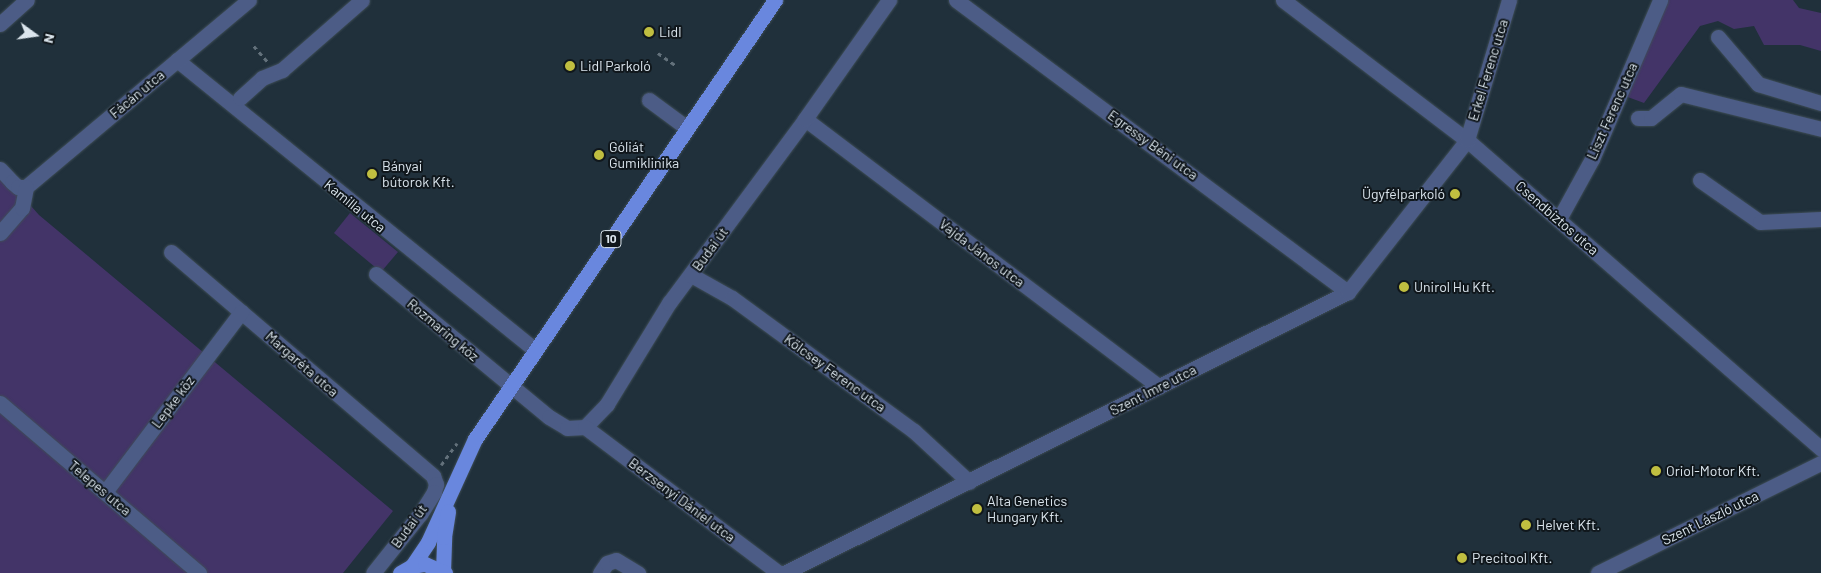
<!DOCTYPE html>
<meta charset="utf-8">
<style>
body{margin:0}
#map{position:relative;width:1821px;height:573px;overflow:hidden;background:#20303b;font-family:Barlow,sans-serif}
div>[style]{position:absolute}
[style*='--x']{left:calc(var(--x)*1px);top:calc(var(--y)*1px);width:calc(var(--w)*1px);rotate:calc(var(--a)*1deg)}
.green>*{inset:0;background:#433468}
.path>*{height:2.5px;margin-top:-1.25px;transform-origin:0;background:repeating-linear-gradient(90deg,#63717b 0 4px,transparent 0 8px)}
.roads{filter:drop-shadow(0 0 1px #3e4d57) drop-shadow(0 0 1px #3e4d57)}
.minor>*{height:15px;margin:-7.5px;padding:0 7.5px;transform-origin:7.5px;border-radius:7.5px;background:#4c5c86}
.major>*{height:15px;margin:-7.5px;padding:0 7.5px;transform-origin:7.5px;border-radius:7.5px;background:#6987de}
.dots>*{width:14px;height:14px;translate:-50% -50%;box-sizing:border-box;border:2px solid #10171c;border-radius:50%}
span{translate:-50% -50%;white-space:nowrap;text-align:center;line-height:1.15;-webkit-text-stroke:4px #10171c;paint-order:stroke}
.shield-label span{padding:1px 4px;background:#10171c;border:1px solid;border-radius:4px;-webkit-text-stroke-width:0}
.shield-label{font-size:12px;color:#dbe5ed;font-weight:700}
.poi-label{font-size:14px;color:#dbe5ed}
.left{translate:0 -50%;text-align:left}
.right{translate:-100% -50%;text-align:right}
.street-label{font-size:14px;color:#dbe5ed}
.north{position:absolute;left:10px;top:10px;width:50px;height:50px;-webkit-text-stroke:4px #10171c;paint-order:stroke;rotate:104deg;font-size:14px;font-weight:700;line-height:20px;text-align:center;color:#dbe5ed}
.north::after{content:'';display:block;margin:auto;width:18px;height:22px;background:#dbe5ed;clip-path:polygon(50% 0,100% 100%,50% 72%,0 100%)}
</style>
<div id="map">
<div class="green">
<i style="clip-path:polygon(1668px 0,1793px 0,1799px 8px,1821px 13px,1821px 51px,1800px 45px,1764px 45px,1754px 26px,1734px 29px,1718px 21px,1700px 26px,1644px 103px,1625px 96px)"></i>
<i style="clip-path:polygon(0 171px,39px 215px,393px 511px,343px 573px,0 573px)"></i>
<i style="clip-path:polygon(350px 213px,398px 252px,381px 272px,334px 233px)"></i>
</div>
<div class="path">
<i style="--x:254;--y:46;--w:21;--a:49"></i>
<i style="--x:658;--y:53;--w:21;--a:35"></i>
<i style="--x:441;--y:465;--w:27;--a:-54"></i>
</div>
<div class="roads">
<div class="minor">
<i style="--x:956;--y:0;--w:489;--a:36.7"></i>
<i style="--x:1283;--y:0;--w:231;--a:37.3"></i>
<i style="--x:1467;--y:140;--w:470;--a:41.1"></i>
<i style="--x:0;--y:24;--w:36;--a:-42"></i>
<i style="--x:1718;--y:37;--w:62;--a:49.6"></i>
<i style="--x:1758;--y:84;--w:66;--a:16.8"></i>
<i style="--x:177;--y:60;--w:461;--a:39"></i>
<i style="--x:240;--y:98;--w:30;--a:-42"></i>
<i style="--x:262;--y:78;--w:22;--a:-22"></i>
<i style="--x:282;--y:70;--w:106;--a:-41.2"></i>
<i style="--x:649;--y:100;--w:47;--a:36.4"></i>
<i style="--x:1638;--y:118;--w:13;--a:0"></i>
<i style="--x:1651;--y:118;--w:38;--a:-39"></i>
<i style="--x:1681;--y:94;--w:144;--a:14"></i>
<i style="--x:805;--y:119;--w:444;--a:37.1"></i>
<i style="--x:0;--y:169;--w:18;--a:47"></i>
<i style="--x:12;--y:182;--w:8;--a:40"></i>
<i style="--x:18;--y:187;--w:8;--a:0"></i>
<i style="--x:1700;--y:180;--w:73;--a:35"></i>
<i style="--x:1760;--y:222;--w:61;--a:-2.8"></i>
<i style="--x:26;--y:187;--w:291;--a:-40"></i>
<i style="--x:1559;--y:219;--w:68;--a:-61.2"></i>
<i style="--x:1592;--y:159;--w:173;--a:-66.8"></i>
<i style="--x:0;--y:233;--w:33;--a:-49"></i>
<i style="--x:22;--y:208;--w:21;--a:-79"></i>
<i style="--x:171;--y:252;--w:345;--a:40.5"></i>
<i style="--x:433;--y:476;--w:9;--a:69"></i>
<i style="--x:436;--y:484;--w:8;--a:104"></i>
<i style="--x:434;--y:492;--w:26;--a:122"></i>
<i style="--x:420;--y:514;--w:75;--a:128.5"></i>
<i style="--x:376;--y:274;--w:224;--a:39.6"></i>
<i style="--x:549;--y:417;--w:21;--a:31"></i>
<i style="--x:567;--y:428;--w:18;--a:-3"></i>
<i style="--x:585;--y:427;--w:32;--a:-46"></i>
<i style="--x:607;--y:404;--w:119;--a:-58.5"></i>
<i style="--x:669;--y:303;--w:229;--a:-53.5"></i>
<i style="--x:805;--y:119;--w:146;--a:-54.8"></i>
<i style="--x:691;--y:275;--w:47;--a:29.3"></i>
<i style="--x:732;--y:298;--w:225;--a:36.2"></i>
<i style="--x:914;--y:431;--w:75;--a:42.8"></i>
<i style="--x:0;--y:403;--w:262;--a:40.5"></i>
<i style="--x:585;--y:427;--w:243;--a:37"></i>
<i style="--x:105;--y:492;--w:226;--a:-52.9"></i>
<i style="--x:600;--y:573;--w:12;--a:-55"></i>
<i style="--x:607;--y:563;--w:9;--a:-18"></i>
<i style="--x:616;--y:560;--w:26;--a:31"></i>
<i style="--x:784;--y:573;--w:630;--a:-26.48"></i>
<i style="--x:1348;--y:292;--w:193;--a:-51.9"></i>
<i style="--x:1467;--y:140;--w:146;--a:-73.3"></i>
<i style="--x:1598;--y:573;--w:249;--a:-26.3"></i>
</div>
<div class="major">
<i style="--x:412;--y:566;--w:29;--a:-56"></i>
<i style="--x:428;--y:542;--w:113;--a:-65.5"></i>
<i style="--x:475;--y:439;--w:532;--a:-55.65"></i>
<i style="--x:443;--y:572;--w:35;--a:-88"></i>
<i style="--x:444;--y:537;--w:26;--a:-81"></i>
<i style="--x:400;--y:573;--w:14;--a:-30"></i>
<i style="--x:412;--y:566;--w:13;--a:-9"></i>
<i style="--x:425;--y:564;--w:22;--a:24"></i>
</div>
</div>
<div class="dots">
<i style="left:649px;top:32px;background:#c0be40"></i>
<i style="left:570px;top:66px;background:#c0be40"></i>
<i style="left:599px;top:155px;background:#c0be40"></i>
<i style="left:372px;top:174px;background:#c0be40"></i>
<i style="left:1455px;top:194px;background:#c0be40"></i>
<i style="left:1404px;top:287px;background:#c0be40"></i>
<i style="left:1656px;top:471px;background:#c0be40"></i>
<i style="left:977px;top:509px;background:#c0be40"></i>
<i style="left:1526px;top:525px;background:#c0be40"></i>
<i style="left:1462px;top:558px;background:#c0be40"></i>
</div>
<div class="shield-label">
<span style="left:611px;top:239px">10</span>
</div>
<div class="poi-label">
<span class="left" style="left:659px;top:32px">Lidl</span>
<span class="left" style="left:580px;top:66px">Lidl Parkoló</span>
<span class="left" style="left:609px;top:155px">Góliát<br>Gumiklinika</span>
<span class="left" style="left:382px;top:174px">Bányai<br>bútorok Kft.</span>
<span class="right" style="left:1445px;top:194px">Ügyfélparkoló</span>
<span class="left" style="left:1414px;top:287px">Unirol Hu Kft.</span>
<span class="left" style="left:1666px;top:471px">Oriol-Motor Kft.</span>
<span class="left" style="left:987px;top:509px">Alta Genetics<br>Hungary Kft.</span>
<span class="left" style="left:1536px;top:525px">Helvet Kft.</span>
<span class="left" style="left:1472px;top:558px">Precitool Kft.</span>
</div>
<div class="street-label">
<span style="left:1488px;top:70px;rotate:-73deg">Erkel Ferenc utca</span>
<span style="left:137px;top:94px;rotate:-40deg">Fácán utca</span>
<span style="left:1612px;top:111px;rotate:-66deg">Liszt Ferenc utca</span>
<span style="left:1153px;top:145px;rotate:36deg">Egressy Béni utca</span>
<span style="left:355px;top:206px;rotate:39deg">Kamilla utca</span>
<span style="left:1557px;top:218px;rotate:41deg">Csendbiztos utca</span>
<span style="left:710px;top:249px;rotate:-54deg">Budai út</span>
<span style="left:982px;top:253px;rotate:37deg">Vajda János utca</span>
<span style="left:443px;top:330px;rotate:40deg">Rozmaring köz</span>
<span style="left:302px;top:364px;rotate:41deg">Margaréta utca</span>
<span style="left:835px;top:373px;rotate:36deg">Kölcsey Ferenc utca</span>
<span style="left:1153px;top:390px;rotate:-27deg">Szent Imre utca</span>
<span style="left:173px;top:402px;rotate:-53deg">Lepke köz</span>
<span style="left:100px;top:488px;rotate:40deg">Telepes utca</span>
<span style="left:682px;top:500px;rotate:37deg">Berzsenyi Dániel utca</span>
<span style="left:1710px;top:518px;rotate:-26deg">Szent László utca</span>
<span style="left:409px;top:526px;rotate:-54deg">Budai út</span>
</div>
<div class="north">N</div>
</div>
